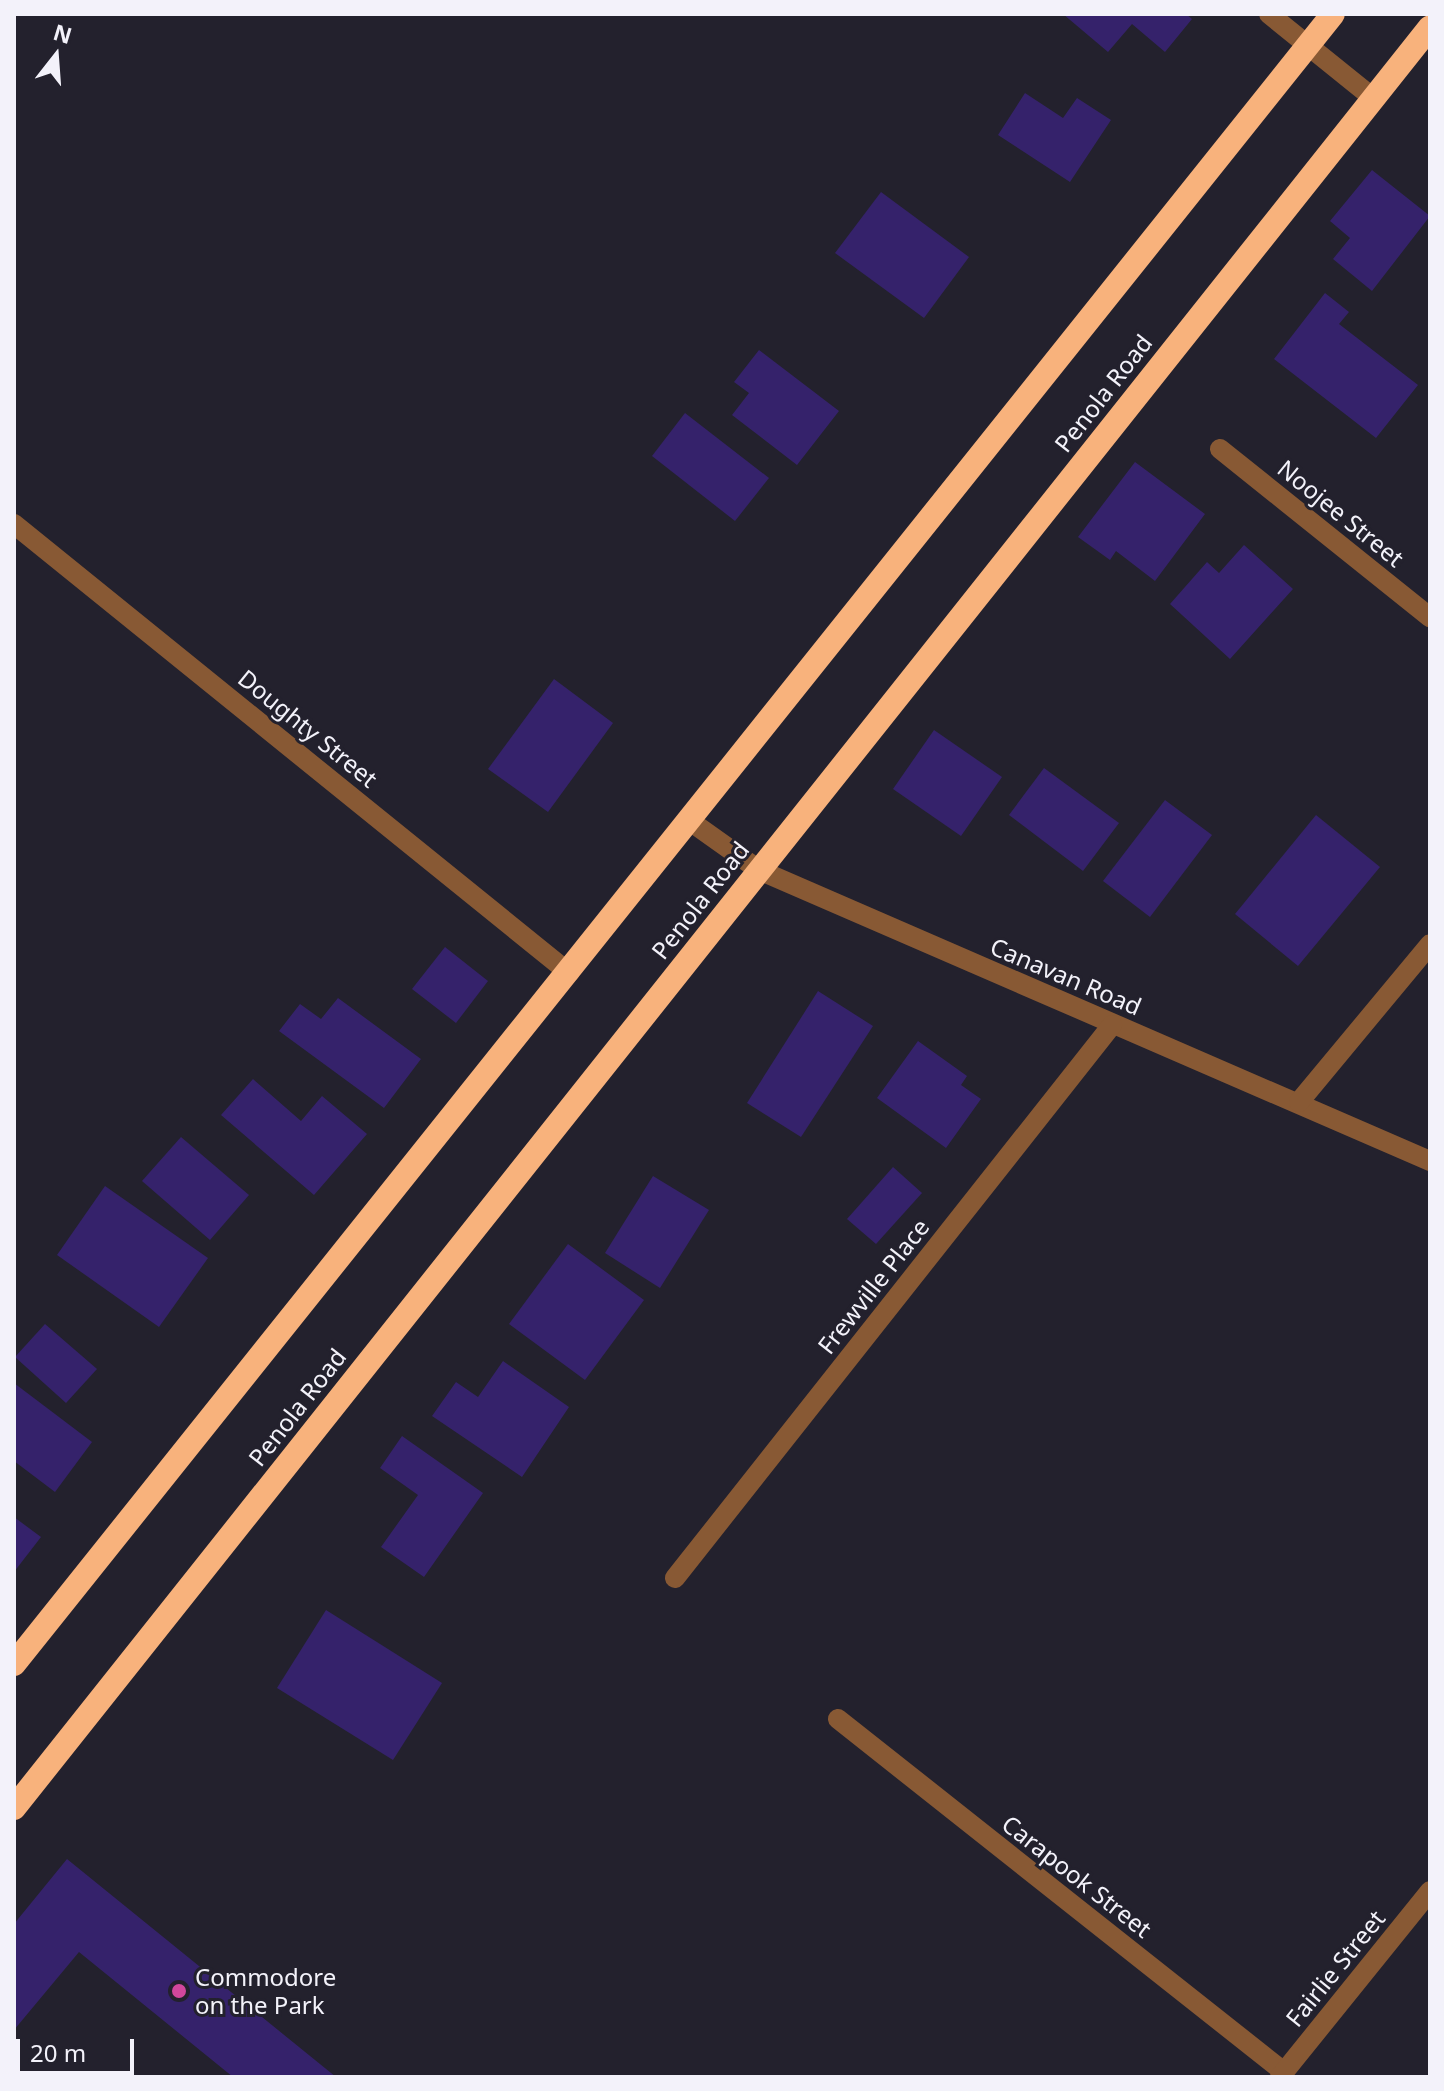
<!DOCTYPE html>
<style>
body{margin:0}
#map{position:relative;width:1444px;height:2091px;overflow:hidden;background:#23212d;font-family:"Noto Sans",sans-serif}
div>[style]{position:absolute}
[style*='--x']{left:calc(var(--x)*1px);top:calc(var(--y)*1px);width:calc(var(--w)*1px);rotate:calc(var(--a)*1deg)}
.building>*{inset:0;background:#35226b}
.minor>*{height:20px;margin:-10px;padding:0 10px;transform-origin:10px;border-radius:10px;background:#885934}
.highway>*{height:24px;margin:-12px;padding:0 12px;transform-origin:12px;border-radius:12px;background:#f8b27c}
.dots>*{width:22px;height:22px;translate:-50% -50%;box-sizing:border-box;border:4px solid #23212d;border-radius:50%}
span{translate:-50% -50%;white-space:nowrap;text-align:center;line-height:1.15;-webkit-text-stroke:6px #23212d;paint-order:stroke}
.street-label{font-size:24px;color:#f3f2fa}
.poi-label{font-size:24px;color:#f3f2fa}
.left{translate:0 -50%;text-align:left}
.frame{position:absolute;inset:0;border:16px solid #f3f2fa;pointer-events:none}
.north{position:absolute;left:16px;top:16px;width:80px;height:80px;-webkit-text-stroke:6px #23212d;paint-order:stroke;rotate:17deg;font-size:22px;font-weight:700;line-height:32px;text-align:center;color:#f3f2fa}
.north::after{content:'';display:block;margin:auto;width:28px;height:36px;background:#f3f2fa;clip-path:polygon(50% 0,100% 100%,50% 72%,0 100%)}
.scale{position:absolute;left:16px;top:2039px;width:118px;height:36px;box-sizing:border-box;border:4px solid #f3f2fa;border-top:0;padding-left:10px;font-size:24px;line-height:28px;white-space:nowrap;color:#f3f2fa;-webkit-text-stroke:6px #23212d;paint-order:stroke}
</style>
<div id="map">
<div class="building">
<i style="clip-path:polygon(1063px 14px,1186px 14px,1192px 19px,1165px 52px,1132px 24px,1108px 52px)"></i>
<i style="clip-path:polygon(1025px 93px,1063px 118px,1077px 98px,1111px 120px,1070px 182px,998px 135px)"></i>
<i style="clip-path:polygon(1372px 170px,1430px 216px,1372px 291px,1333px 259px,1350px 238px,1330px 221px)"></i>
<i style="clip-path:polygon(881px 192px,969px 257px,924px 318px,835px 253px)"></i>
<i style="clip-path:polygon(1325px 293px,1349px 312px,1339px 324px,1418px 385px,1376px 438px,1274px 359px)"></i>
<i style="clip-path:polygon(759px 350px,839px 411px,797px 465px,732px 415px,749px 393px,734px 382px)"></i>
<i style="clip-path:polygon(685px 413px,769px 478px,735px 521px,652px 456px)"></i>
<i style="clip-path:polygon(1135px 462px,1205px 514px,1155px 581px,1116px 551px,1110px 560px,1078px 537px)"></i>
<i style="clip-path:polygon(1244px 545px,1293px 589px,1230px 659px,1170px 604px,1207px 562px,1219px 573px)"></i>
<i style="clip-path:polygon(554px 679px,613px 723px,548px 812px,488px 769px)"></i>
<i style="clip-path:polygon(934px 730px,1002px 777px,961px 836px,893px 789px)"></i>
<i style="clip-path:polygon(1044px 768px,1119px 823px,1083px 871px,1009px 815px)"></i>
<i style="clip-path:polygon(1165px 800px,1212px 835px,1150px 917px,1103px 881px)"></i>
<i style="clip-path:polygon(1316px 815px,1380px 867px,1298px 966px,1235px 914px)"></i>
<i style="clip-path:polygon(445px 947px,488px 981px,456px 1023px,412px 989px)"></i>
<i style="clip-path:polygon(818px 991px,873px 1026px,801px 1137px,747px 1103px)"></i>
<i style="clip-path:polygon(338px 998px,421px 1059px,384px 1108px,279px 1031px,300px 1004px,321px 1019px)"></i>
<i style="clip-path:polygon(918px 1041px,967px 1076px,961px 1085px,981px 1099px,946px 1148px,877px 1098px)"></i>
<i style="clip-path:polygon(253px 1079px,301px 1121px,322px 1096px,367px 1134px,314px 1195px,221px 1115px)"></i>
<i style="clip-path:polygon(181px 1137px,249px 1195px,210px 1240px,142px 1181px)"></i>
<i style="clip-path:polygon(893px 1167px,922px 1193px,876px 1244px,847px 1219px)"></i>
<i style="clip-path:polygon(653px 1176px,709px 1210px,660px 1288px,605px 1253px)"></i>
<i style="clip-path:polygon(105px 1186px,208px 1258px,159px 1327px,57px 1255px)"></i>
<i style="clip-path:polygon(568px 1244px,644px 1300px,585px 1380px,509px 1324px)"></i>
<i style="clip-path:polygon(45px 1324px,97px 1369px,66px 1403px,15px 1357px)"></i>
<i style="clip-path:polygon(503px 1361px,569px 1407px,522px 1477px,432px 1416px,456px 1382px,478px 1397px)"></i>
<i style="clip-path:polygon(14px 1383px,92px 1442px,55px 1492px,14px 1461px)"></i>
<i style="clip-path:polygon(402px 1436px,483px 1493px,424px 1577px,381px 1547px,418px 1495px,380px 1468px)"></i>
<i style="clip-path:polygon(14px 1517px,41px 1537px,14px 1572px)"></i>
<i style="clip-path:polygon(326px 1610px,442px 1683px,393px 1760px,277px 1688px)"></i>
<i style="clip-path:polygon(67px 1859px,336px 2077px,233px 2077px,79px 1952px,14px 2030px,14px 1924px)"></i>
</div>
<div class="minor">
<i style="--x:1269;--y:14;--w:134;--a:38.9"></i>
<i style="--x:1220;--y:449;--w:269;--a:38.7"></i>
<i style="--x:14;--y:524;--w:714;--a:38.97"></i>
<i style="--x:690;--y:821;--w:85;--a:35.4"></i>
<i style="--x:759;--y:870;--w:731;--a:23.45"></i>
<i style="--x:1299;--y:1102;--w:205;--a:-50.3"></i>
<i style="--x:675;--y:1578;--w:705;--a:-51.68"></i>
<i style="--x:838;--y:1719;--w:569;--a:38.36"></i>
<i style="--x:1280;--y:2077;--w:239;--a:-51.1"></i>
</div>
<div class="highway">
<i style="--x:14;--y:1664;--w:2112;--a:-51.36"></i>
<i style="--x:14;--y:1808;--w:2275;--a:-51.51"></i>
</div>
<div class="dots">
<i style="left:179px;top:1991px;background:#d1479c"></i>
</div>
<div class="street-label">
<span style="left:1103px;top:393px;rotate:-52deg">Penola Road</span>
<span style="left:1341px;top:513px;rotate:39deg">Noojee Street</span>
<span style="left:308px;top:728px;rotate:39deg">Doughty Street</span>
<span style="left:700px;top:900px;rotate:-52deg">Penola Road</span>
<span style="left:1066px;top:976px;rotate:23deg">Canavan Road</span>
<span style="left:873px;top:1286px;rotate:-52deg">Frewville Place</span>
<span style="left:297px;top:1407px;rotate:-52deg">Penola Road</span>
<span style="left:1077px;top:1876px;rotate:38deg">Carapook Street</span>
<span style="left:1335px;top:1968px;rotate:-51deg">Fairlie Street</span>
</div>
<div class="poi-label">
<span class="left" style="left:195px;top:1991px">Commodore<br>on the Park</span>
</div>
<div class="frame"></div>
<div class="north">N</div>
<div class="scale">20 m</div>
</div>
